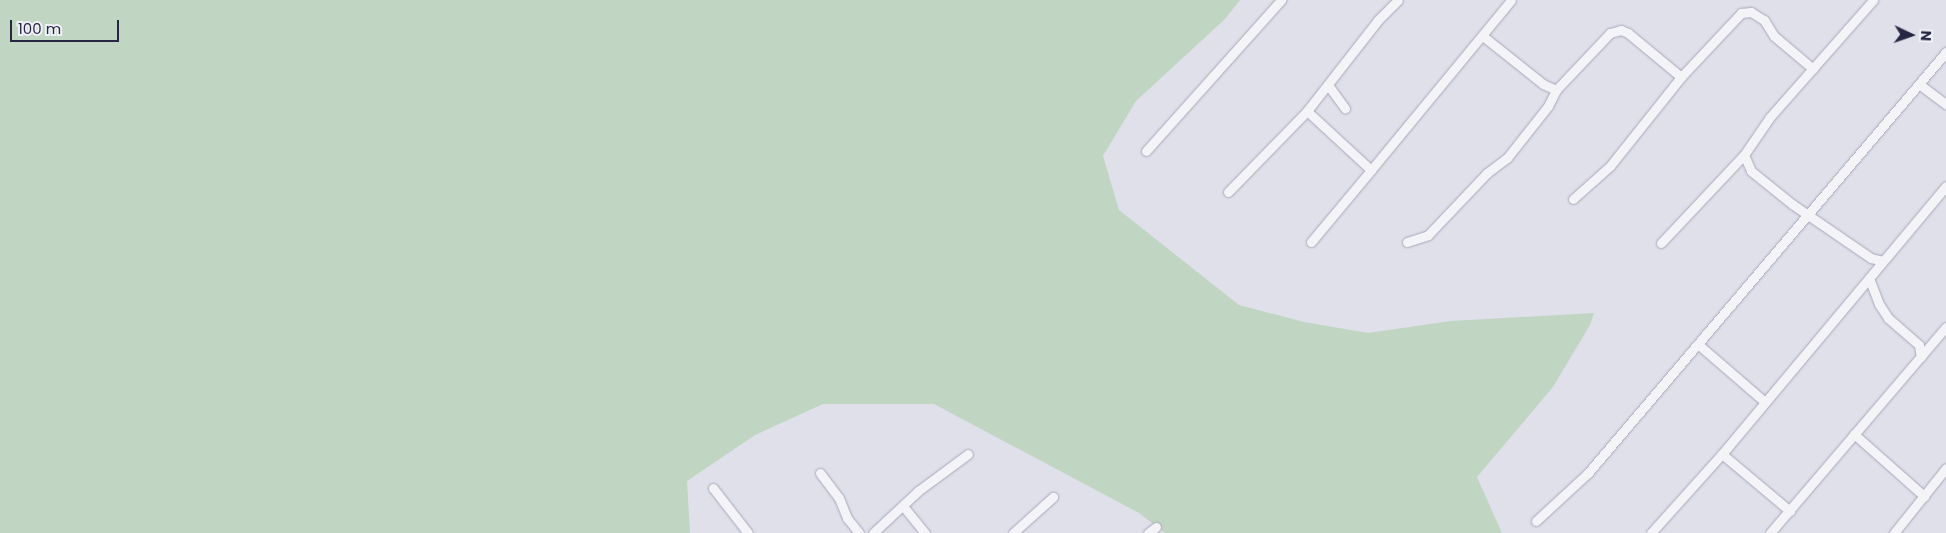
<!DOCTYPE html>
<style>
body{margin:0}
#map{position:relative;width:1946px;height:533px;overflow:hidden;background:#dfe0ea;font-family:Poppins,sans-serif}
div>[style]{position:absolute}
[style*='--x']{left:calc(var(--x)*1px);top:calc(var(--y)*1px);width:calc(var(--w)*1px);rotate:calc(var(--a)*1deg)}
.green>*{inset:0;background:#c0d5c2}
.roads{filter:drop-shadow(0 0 1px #a8a8b8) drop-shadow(0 0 1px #a8a8b8)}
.minor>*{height:9px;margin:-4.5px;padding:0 4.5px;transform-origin:4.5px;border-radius:4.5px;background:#f3f3f8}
span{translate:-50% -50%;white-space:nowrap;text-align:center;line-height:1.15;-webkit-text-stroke:5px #eff0f7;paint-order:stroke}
.north{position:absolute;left:1886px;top:10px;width:50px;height:50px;-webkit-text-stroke:4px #eff0f7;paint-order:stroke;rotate:93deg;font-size:14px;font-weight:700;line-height:20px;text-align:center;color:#272643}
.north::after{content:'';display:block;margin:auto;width:18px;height:22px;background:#272643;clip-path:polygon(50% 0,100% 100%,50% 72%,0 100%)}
.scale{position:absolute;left:10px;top:20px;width:109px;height:22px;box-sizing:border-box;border:2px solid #272643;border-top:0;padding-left:6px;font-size:15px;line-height:18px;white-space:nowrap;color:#272643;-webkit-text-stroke:4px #eff0f7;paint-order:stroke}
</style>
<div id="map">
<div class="green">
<i style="clip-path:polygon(0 0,1240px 0,1225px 19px,1136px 101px,1103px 156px,1119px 210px,1239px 305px,1304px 322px,1368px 333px,1451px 321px,1594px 313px,1590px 325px,1553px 387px,1477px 477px,1502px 533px,1165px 533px,1139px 513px,934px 404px,823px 404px,755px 435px,687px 481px,690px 533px,0 533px)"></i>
</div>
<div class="roads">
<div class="minor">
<i style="--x:1484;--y:37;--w:75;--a:38.5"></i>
<i style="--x:1543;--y:84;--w:14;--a:25"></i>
<i style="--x:1919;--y:84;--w:34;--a:37"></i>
<i style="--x:1328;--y:85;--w:29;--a:54"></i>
<i style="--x:1307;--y:111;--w:87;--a:42.7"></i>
<i style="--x:1371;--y:170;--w:220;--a:-50.5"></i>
<i style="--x:1146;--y:151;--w:203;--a:-48.2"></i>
<i style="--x:1744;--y:155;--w:17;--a:66"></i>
<i style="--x:1751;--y:171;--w:53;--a:38.8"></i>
<i style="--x:1792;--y:204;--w:96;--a:34.4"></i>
<i style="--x:1871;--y:258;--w:12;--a:14"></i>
<i style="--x:1228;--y:192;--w:113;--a:-45.7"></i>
<i style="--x:1307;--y:111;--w:115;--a:-52"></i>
<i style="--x:1378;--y:20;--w:28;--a:-45"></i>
<i style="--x:1573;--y:199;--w:50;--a:-41.7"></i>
<i style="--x:1610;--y:166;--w:114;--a:-51.4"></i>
<i style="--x:1681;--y:77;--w:88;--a:-46.8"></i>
<i style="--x:1741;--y:13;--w:10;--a:-6"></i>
<i style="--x:1751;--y:12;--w:15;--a:32"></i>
<i style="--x:1764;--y:20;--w:19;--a:58"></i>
<i style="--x:1774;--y:36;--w:51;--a:40.2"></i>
<i style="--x:1311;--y:242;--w:94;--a:-50.2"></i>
<i style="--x:1407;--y:242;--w:22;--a:-18"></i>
<i style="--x:1428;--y:235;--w:86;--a:-46.4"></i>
<i style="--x:1487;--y:173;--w:25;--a:-37"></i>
<i style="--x:1507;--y:158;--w:66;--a:-51.7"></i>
<i style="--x:1548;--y:106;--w:18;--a:-63"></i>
<i style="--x:1556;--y:90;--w:79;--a:-46.5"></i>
<i style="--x:1610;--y:33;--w:11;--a:-15"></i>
<i style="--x:1621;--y:30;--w:8;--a:23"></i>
<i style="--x:1628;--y:33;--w:69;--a:39.7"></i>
<i style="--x:1661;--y:243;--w:121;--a:-46.7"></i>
<i style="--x:1744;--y:155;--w:46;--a:-55.6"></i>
<i style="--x:1770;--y:117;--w:156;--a:-48.6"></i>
<i style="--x:1869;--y:278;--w:28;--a:69"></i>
<i style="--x:1879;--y:304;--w:17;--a:57"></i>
<i style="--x:1888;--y:318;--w:41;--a:41.1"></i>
<i style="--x:1919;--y:345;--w:12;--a:81"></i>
<i style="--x:1699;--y:345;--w:87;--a:40.8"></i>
<i style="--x:1854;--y:434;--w:94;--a:41.5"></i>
<i style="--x:1722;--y:454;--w:89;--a:40"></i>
<i style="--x:820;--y:473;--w:31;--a:53"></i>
<i style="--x:839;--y:498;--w:22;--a:68"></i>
<i style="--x:847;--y:518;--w:19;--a:51"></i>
<i style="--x:713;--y:488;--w:57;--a:52.1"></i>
<i style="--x:903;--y:506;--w:35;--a:51"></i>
<i style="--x:1536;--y:521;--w:71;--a:-42.7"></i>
<i style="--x:1588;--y:473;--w:553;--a:-49.62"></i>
<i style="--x:873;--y:533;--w:62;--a:-43"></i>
<i style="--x:918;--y:491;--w:62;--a:-36.5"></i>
<i style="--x:1013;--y:533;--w:54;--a:-42"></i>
<i style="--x:1148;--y:533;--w:10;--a:-37"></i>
<i style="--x:1651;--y:533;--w:106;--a:-48.1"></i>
<i style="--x:1722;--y:454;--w:349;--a:-50.1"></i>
<i style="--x:1770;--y:533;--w:271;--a:-49.5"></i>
<i style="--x:1894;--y:533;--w:83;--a:-51.3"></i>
</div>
</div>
<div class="north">N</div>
<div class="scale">100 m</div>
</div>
